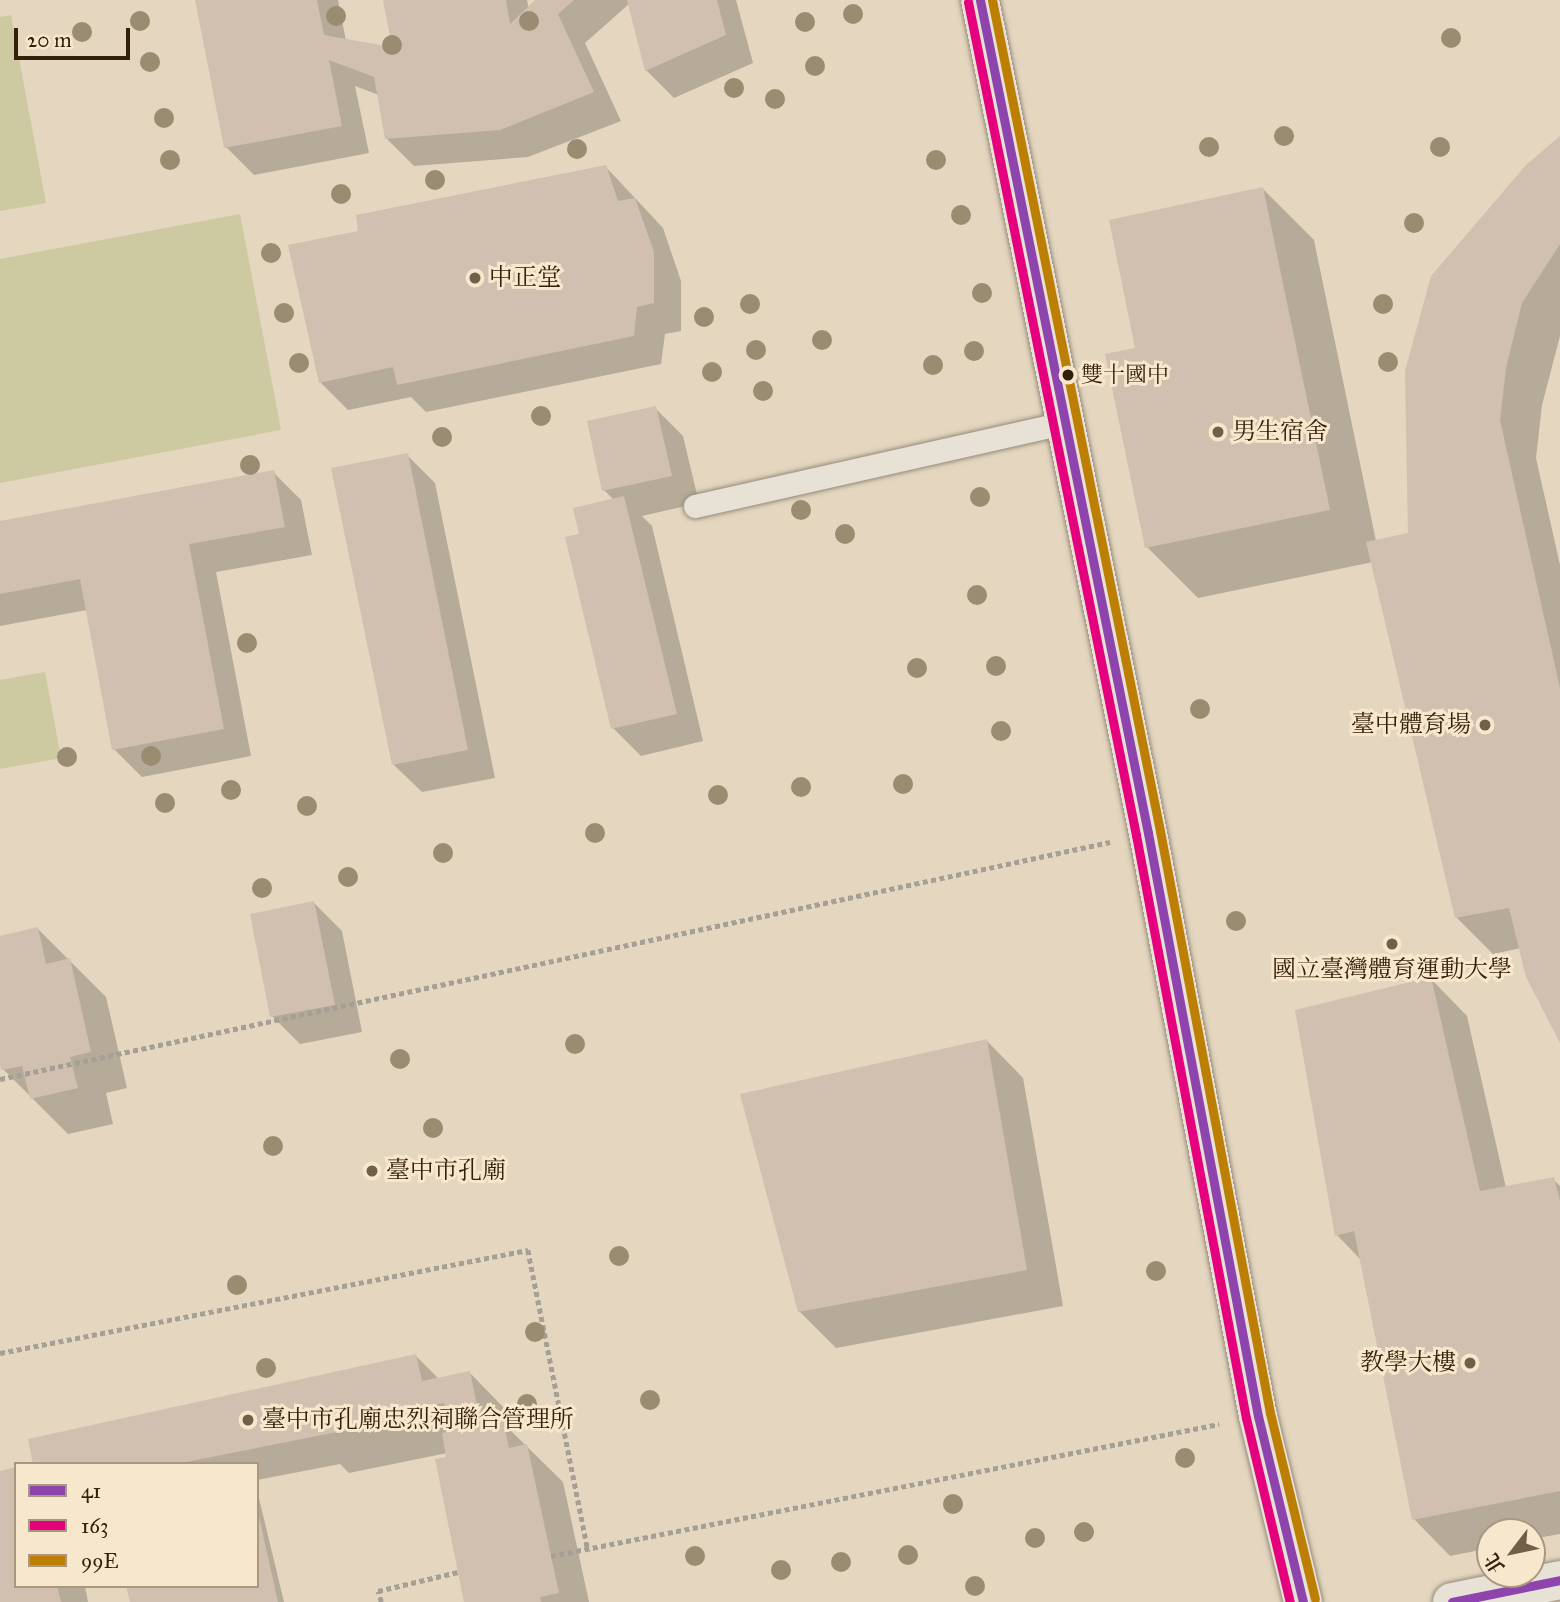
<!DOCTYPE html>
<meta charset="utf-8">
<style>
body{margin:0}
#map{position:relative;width:1560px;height:1602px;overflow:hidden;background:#e4d6bf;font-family:"IM FELL Great Primer","Noto Serif TC",serif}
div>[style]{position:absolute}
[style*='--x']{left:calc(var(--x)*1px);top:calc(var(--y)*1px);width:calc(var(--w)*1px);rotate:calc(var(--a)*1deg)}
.green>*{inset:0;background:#cdcaa2}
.shadow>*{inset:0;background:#0003}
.building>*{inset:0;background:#d1bfb0}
.path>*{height:4.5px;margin-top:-2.25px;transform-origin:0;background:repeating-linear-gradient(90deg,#a69f94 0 5px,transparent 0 8.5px)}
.roads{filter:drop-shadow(0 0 2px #958b7b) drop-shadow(0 0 2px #958b7b)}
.lane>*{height:23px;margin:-11.5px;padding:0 11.5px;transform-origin:11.5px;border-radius:11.5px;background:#e8e1d6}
.street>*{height:38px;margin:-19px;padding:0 19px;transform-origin:19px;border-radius:19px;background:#e8e1d6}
.secondary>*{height:38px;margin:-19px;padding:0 19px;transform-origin:19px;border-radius:19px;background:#e8e1d6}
.bus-1>*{height:9px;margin:-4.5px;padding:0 4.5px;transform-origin:4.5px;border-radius:4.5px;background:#8e44ad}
.bus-2>*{height:9px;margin:-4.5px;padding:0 4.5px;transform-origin:4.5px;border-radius:4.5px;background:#e5007d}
.bus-3>*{height:9px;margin:-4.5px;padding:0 4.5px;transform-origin:4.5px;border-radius:4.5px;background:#bc7e03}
.trees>*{width:20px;height:20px;margin:-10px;border-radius:50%;background:#998c71}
.dots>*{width:19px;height:19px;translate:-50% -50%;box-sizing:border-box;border:4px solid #f7e7cc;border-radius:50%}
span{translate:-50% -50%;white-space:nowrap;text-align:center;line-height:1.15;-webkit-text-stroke:6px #f7e7cc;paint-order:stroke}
.bus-label{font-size:22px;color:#341f0a}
.left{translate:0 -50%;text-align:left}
.poi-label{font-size:24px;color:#341f0a}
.right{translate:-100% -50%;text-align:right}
.legend{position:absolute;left:14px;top:1462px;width:245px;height:126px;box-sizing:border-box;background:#f7e7cc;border:2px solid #a9977e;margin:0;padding:9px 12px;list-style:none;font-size:21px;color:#341f0a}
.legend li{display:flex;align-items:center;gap:14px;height:35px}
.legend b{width:35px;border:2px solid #a9977e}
.north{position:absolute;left:1476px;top:1518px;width:70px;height:70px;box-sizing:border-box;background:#f7e7cc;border:2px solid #a9977e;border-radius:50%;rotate:238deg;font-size:19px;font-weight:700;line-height:28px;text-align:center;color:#341f0a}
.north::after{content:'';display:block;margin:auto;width:24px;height:32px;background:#725f49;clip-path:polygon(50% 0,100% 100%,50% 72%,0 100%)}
.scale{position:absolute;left:14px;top:28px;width:116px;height:32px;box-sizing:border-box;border:4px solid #341f0a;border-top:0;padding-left:9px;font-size:21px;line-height:24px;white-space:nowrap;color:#341f0a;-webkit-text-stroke:5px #f7e7cc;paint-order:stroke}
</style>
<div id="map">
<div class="green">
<i style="clip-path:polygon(11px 15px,46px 203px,0 211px,0 17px)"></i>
<i style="clip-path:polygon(240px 214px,281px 430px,0 483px,0 259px)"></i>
<i style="clip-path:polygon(45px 672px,61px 758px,0 769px,0 680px)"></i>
</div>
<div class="shadow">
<i style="clip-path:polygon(197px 0,338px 0,346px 41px,394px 49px,385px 0,527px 0,529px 9px,537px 0,736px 0,753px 63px,674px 98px,646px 70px,630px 3px,585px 43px,621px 121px,528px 157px,414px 166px,386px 138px,379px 95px,355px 86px,369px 153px,254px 175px,226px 147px)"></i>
<i style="clip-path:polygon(1560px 139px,1560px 336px,1542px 405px,1536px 458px,1560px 565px,1560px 1039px,1521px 948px,1493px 954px,1457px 918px,1373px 562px,1198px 598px,1147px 547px,1137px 349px,1263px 189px,1314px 240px,1376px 541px,1410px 535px)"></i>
<i style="clip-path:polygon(605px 166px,663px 228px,681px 281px,681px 331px,665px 334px,661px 364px,426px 412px,411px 397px,348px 410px,320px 382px,360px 232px)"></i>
<i style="clip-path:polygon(655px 408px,683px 436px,699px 503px,642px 516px,652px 526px,703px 741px,641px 756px,613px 728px,581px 535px,614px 500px,604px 490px)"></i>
<i style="clip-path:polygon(407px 455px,435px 483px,495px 778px,422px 792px,394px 765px)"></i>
<i style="clip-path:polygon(273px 472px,301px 500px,312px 555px,216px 572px,251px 756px,142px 777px,114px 749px,87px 610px,0 626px,0 523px)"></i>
<i style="clip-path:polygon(314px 903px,342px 931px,362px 1032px,300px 1044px,272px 1016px)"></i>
<i style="clip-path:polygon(38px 929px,106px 997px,127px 1088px,106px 1093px,113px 1124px,68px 1134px,3px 1069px,0 937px)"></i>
<i style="clip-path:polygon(1431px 979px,1467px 1016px,1506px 1188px,1553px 1179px,1560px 1186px,1560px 1534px,1532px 1539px,1532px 1532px,1490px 1532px,1490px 1548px,1450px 1556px,1414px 1519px,1361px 1260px,1337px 1235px)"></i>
<i style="clip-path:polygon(987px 1041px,1023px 1078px,1063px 1306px,836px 1348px,799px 1311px)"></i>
<i style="clip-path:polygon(416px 1356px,439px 1379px,470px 1373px,506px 1410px,510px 1430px,563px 1482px,589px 1602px,466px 1602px,447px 1453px,349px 1473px,340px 1464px,257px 1480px,257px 1464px,35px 1464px,30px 1440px)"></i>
<i style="clip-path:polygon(0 1473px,16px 1586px,85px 1586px,88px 1602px,0 1602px)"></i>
<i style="clip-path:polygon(257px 1490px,284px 1602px,131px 1602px,257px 1586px)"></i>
</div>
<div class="building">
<i style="clip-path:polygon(195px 0,317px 0,324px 35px,392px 47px,383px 0,506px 0,510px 24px,535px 0,574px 0,558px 14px,594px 92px,500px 130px,385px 139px,374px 77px,329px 60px,342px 126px,224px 148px)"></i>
<i style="clip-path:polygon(627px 0,717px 0,726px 35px,645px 71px)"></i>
<i style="clip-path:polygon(1560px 136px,1560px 244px,1522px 303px,1506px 368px,1500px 420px,1560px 688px,1560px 1043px,1526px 977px,1509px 908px,1455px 918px,1366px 542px,1408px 533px,1405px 371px,1431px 276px,1526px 165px)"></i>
<i style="clip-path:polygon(606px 165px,618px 201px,635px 198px,654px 252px,654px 303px,637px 307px,634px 336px,397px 385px,393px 367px,319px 383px,288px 245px,358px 231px,356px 215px)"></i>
<i style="clip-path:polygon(1263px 187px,1330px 510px,1145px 548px,1105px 354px,1135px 348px,1109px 220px)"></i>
<i style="clip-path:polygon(656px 406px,672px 476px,602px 491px,587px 421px)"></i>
<i style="clip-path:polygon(408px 453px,468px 750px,392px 765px,331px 468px)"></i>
<i style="clip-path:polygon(274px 470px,285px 527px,189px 544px,224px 729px,112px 750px,80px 579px,0 594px,0 521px)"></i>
<i style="clip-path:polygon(624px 496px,677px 714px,611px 729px,565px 537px,579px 534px,573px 508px)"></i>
<i style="clip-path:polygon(314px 901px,335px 1005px,270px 1017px,250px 914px)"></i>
<i style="clip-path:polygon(38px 927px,46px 964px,70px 958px,91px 1052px,70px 1057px,78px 1088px,30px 1099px,22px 1066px,1px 1070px,0 1064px,0 936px)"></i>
<i style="clip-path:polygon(1431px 977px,1480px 1191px,1554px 1177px,1560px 1201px,1560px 1491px,1412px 1520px,1354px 1231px,1335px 1236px,1295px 1010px)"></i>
<i style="clip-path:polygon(987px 1039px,1027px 1270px,798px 1312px,740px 1094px)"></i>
<i style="clip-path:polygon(416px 1354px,422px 1381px,470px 1371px,481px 1425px,503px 1420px,509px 1448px,527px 1444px,559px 1593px,540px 1597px,541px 1602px,464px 1602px,435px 1459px,446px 1457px,442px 1433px,450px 1431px,444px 1403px,427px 1406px,428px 1414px,176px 1464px,33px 1464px,28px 1439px)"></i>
<i style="clip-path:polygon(16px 1467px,16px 1586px,57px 1586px,61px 1602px,0 1602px,0 1471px)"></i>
<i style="clip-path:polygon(258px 1512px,278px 1602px,130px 1602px,126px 1586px,257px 1586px)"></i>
</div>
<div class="path">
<i style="--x:0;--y:1079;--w:1135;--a:-12.05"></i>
<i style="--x:0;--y:1353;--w:538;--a:-11.04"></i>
<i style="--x:528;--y:1250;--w:305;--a:78.7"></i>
<i style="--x:551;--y:1556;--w:681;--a:-11.18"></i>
<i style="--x:381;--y:1602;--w:11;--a:-105"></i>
<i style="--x:378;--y:1591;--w:82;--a:-13.4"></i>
</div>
<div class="roads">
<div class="lane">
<i style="--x:695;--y:506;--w:378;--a:-12.7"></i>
</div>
<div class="street">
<i style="--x:980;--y:0;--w:850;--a:78.6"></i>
<i style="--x:1148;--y:833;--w:593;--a:79.32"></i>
<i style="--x:1258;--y:1416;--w:191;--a:76.4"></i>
</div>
<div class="secondary">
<i style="--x:1452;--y:1602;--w:110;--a:-11.5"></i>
</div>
</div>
<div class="bus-1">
<i style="--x:980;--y:0;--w:850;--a:78.6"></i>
<i style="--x:1148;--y:833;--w:593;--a:79.32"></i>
<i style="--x:1258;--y:1416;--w:191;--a:76.4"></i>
<i style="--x:1452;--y:1602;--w:110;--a:-11.5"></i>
</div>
<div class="bus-2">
<i style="--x:968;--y:2;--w:850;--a:78.6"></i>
<i style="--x:1136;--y:835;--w:593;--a:79.32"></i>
<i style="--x:1246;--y:1418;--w:189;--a:76.6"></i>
</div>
<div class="bus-3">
<i style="--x:992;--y:0;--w:848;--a:78.57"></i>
<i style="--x:1160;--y:831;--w:592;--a:79.3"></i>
<i style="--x:1270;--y:1413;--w:191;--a:76.4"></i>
</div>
<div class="trees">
<i style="left:853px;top:14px"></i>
<i style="left:336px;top:16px"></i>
<i style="left:140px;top:21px"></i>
<i style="left:529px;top:21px"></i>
<i style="left:805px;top:22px"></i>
<i style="left:82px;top:32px"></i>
<i style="left:1451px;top:38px"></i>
<i style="left:392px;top:45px"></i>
<i style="left:150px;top:62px"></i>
<i style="left:815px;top:66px"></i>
<i style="left:734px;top:88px"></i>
<i style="left:775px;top:99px"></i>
<i style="left:164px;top:118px"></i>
<i style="left:1284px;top:136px"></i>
<i style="left:1209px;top:147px"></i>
<i style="left:1440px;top:147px"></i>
<i style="left:577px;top:149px"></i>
<i style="left:170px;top:160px"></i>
<i style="left:936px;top:160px"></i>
<i style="left:435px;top:180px"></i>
<i style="left:341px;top:194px"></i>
<i style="left:961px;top:215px"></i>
<i style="left:1414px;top:223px"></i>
<i style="left:271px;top:253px"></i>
<i style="left:982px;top:293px"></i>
<i style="left:750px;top:304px"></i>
<i style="left:1383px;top:304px"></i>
<i style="left:284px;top:313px"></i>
<i style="left:704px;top:317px"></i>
<i style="left:822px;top:340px"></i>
<i style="left:756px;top:350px"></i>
<i style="left:974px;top:351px"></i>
<i style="left:1388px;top:362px"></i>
<i style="left:299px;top:363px"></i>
<i style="left:933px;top:365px"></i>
<i style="left:712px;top:372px"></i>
<i style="left:763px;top:391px"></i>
<i style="left:541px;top:416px"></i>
<i style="left:442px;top:437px"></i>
<i style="left:250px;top:465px"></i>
<i style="left:980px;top:497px"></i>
<i style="left:801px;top:510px"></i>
<i style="left:845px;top:534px"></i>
<i style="left:977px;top:595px"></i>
<i style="left:247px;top:643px"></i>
<i style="left:996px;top:666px"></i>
<i style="left:917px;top:668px"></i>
<i style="left:1200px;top:709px"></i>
<i style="left:1001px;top:731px"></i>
<i style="left:151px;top:756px"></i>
<i style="left:67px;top:757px"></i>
<i style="left:903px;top:784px"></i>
<i style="left:801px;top:787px"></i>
<i style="left:231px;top:790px"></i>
<i style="left:718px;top:795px"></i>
<i style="left:165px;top:803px"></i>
<i style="left:307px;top:806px"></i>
<i style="left:595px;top:833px"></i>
<i style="left:443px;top:853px"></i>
<i style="left:348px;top:877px"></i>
<i style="left:262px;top:888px"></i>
<i style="left:1236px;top:921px"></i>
<i style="left:575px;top:1044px"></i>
<i style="left:400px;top:1059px"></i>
<i style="left:433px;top:1128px"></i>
<i style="left:273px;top:1146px"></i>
<i style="left:619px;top:1256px"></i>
<i style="left:1156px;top:1271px"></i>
<i style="left:237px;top:1285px"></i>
<i style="left:535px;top:1332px"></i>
<i style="left:266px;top:1368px"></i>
<i style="left:650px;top:1400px"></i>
<i style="left:527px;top:1404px"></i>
<i style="left:1185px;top:1458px"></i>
<i style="left:953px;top:1504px"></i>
<i style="left:1084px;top:1532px"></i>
<i style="left:1035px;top:1538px"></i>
<i style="left:908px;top:1555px"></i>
<i style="left:695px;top:1556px"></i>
<i style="left:841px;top:1562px"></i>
<i style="left:781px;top:1570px"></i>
<i style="left:975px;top:1586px"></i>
</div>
<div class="dots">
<i style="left:475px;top:278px;background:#725f49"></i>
<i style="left:1068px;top:375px;background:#341f0a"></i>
<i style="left:1218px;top:432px;background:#725f49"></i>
<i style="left:1485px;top:725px;background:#725f49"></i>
<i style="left:1392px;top:944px;background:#725f49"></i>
<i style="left:372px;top:1171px;background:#725f49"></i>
<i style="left:1470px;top:1363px;background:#725f49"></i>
<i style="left:248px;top:1420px;background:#725f49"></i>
</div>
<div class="bus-label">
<span class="left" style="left:1081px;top:375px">雙十國中</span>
</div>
<div class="poi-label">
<span class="left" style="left:489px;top:278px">中正堂</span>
<span class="left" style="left:1232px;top:432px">男生宿舍</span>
<span class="right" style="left:1471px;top:725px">臺中體育場</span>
<span style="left:1392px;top:970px">國立臺灣體育運動大學</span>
<span class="left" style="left:386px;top:1171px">臺中市孔廟</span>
<span class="right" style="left:1456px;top:1363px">教學大樓</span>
<span class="left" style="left:262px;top:1420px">臺中市孔廟忠烈祠聯合管理所</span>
</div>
<ul class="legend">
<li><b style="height:9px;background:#8e44ad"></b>41</li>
<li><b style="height:9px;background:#e5007d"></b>163</li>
<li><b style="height:9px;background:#bc7e03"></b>99E</li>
</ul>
<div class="north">北</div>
<div class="scale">20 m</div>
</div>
